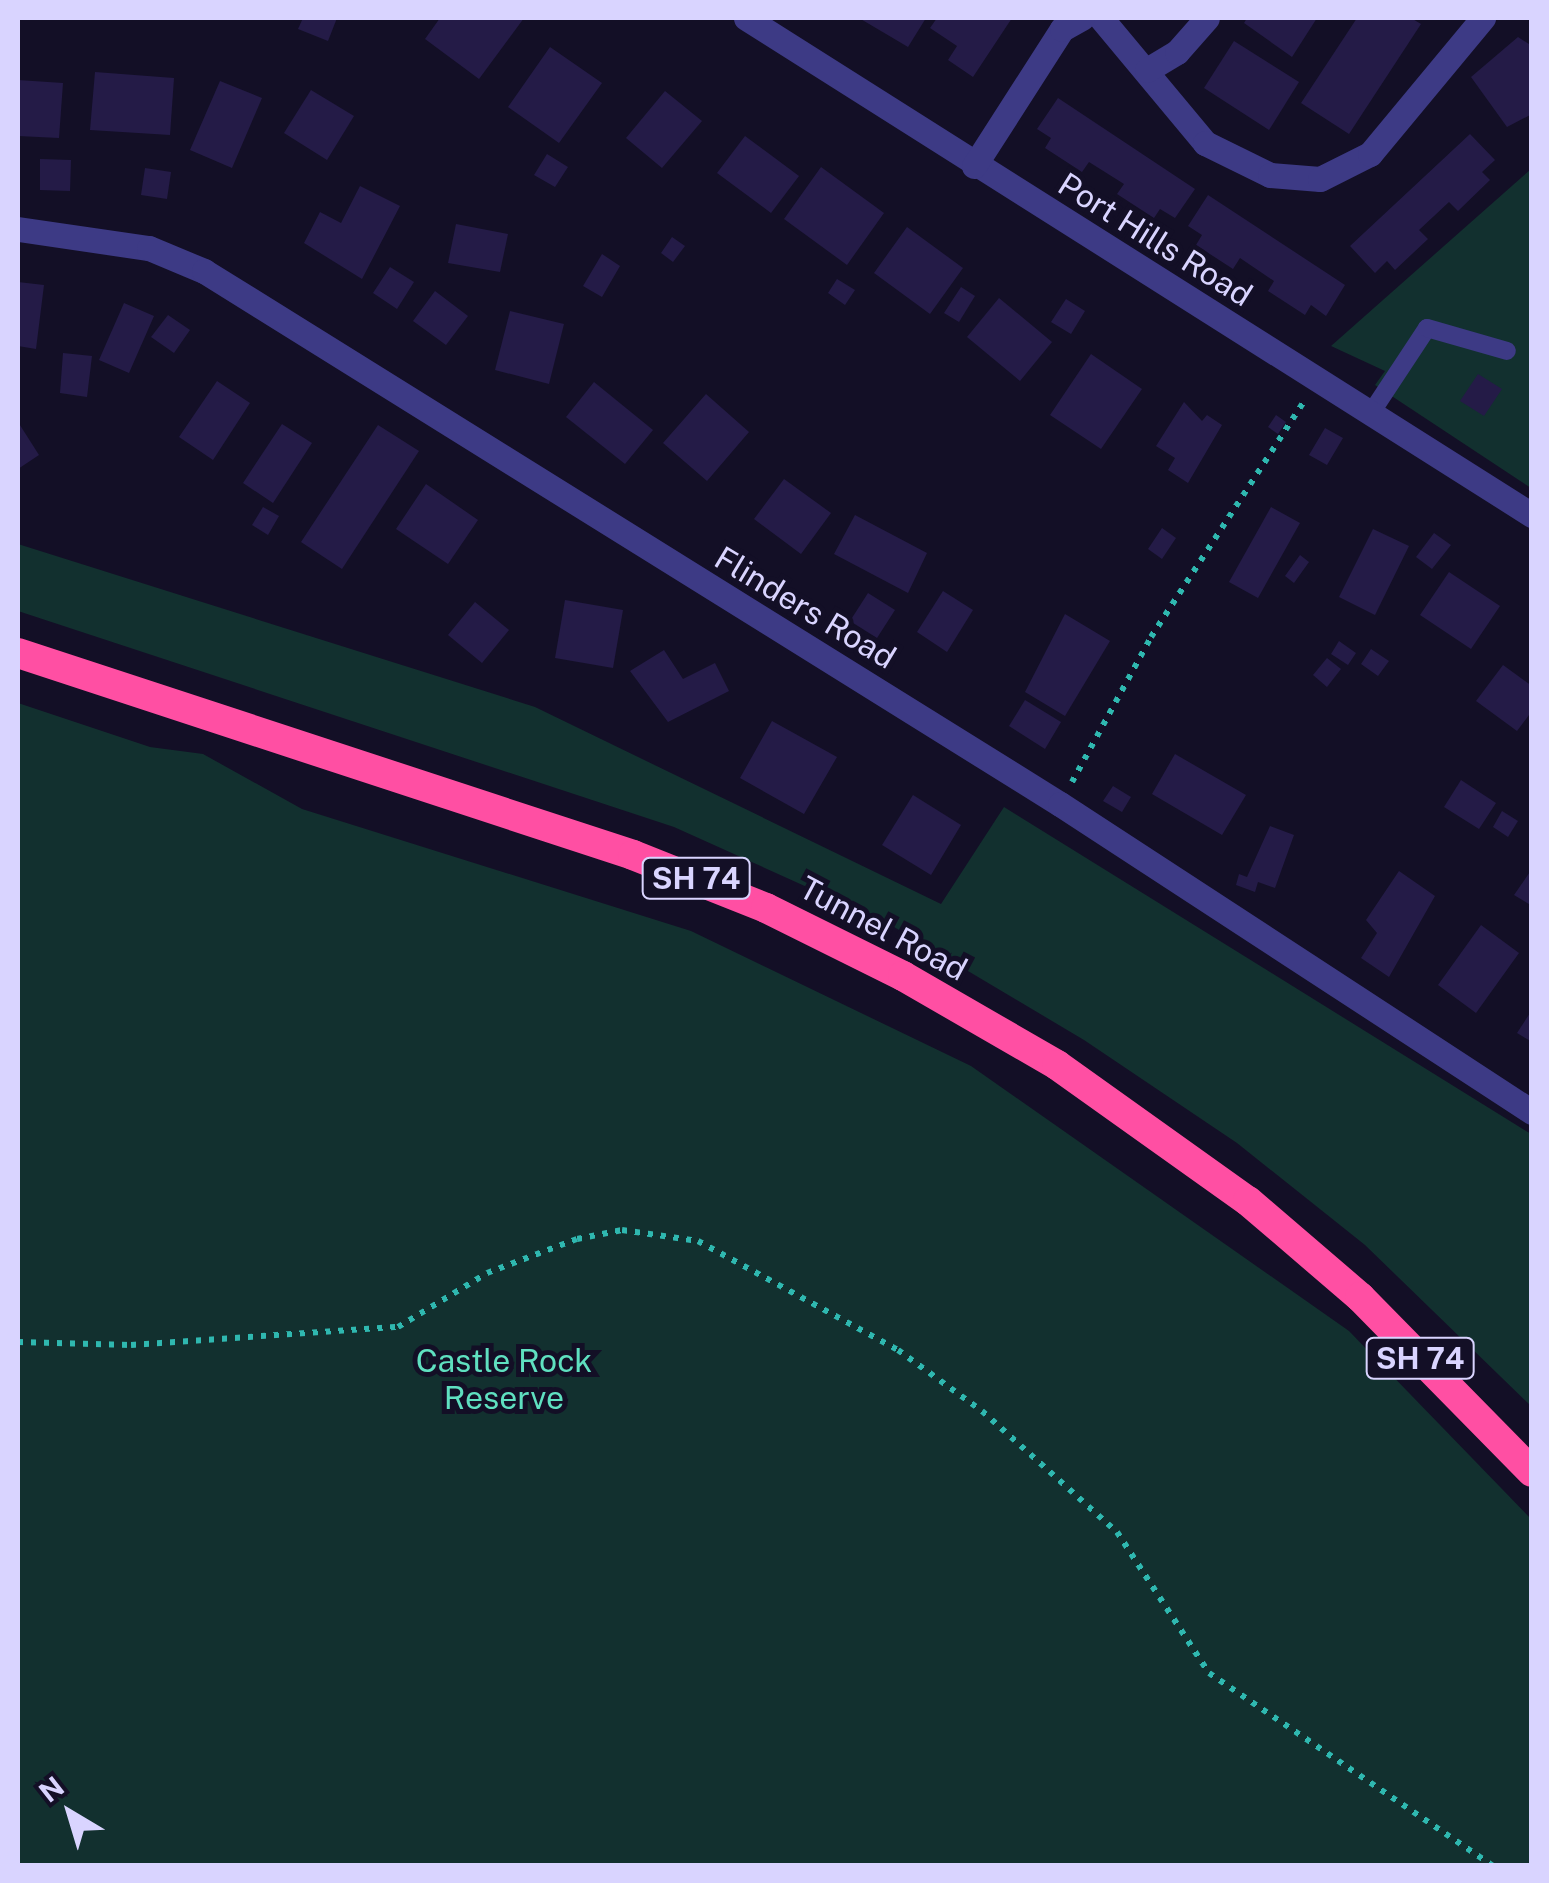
<!DOCTYPE html>
<style>
body{margin:0}
#map{position:relative;width:1549px;height:1883px;overflow:hidden;background:#130f26;font-family:"Public Sans",sans-serif}
div>[style]{position:absolute}
[style*='--x']{left:calc(var(--x)*1px);top:calc(var(--y)*1px);width:calc(var(--w)*1px);rotate:calc(var(--a)*1deg)}
.green>*{inset:0;background:#12302f}
.building>*{inset:0;background:#241b47}
.path>*{height:6px;margin-top:-3px;transform-origin:0;background:repeating-linear-gradient(90deg,#2fb8b0 0 5px,transparent 0 13px)}
.lane>*{height:18px;margin:-9px;padding:0 9px;transform-origin:9px;border-radius:9px;background:#3d3a85}
.street>*{height:25px;margin:-12.5px;padding:0 12.5px;transform-origin:12.5px;border-radius:12.5px;background:#3d3a85}
.highway>*{height:30px;margin:-15px;padding:0 15px;transform-origin:15px;border-radius:15px;background:#ff4fa3}
span{translate:-50% -50%;white-space:nowrap;text-align:center;line-height:1.15;-webkit-text-stroke:10px #130f26;paint-order:stroke}
.shield-label span{padding:2px 8px;background:#130f26;border:2px solid;border-radius:8px;-webkit-text-stroke-width:0}
.shield-label{font-size:30px;color:#d9d4ff;font-weight:700}
.street-label{font-size:32px;color:#d9d4ff}
.park-label{font-size:32px;color:#5fe0c0}
.frame{position:absolute;inset:0;border:20px solid #d9d4ff;pointer-events:none}
.north{position:absolute;left:20px;top:1763px;width:100px;height:100px;-webkit-text-stroke:8px #130f26;paint-order:stroke;rotate:322deg;font-size:28px;font-weight:700;line-height:40px;text-align:center;color:#d9d4ff}
.north::after{content:'';display:block;margin:auto;width:35px;height:45px;background:#d9d4ff;clip-path:polygon(50% 0,100% 100%,50% 72%,0 100%)}
</style>
<div id="map">
<div class="green">
<i style="clip-path:polygon(1531px 169px,1531px 488px,1375px 385px,1385px 371px,1331px 346px)"></i>
<i style="clip-path:polygon(18px 544px,535px 707px,941px 904px,1004px 807px,1531px 1134px,1531px 1406px,1365px 1245px,1237px 1143px,1084px 1040px,889px 924px,674px 827px,18px 611px)"></i>
<i style="clip-path:polygon(18px 703px,150px 747px,203px 754px,302px 809px,691px 931px,971px 1066px,1349px 1331px,1531px 1519px,1531px 1865px,18px 1865px)"></i>
</div>
<div class="building">
<i style="clip-path:polygon(303px 18px,337px 18px,328px 41px,298px 29px)"></i>
<i style="clip-path:polygon(440px 18px,524px 18px,479px 79px,425px 39px)"></i>
<i style="clip-path:polygon(859px 18px,926px 18px,908px 47px)"></i>
<i style="clip-path:polygon(937px 18px,1012px 18px,973px 77px,948px 60px,957px 46px,930px 28px)"></i>
<i style="clip-path:polygon(1247px 18px,1317px 18px,1292px 57px,1244px 23px)"></i>
<i style="clip-path:polygon(1357px 18px,1411px 18px,1421px 24px,1349px 134px,1301px 103px)"></i>
<i style="clip-path:polygon(1518px 37px,1532px 46px,1532px 114px,1507px 127px,1471px 77px)"></i>
<i style="clip-path:polygon(1234px 41px,1299px 82px,1269px 130px,1204px 88px)"></i>
<i style="clip-path:polygon(550px 47px,602px 83px,559px 143px,508px 107px)"></i>
<i style="clip-path:polygon(95px 72px,174px 78px,170px 135px,90px 130px)"></i>
<i style="clip-path:polygon(18px 80px,63px 83px,59px 138px,18px 136px)"></i>
<i style="clip-path:polygon(220px 81px,262px 98px,232px 168px,190px 150px)"></i>
<i style="clip-path:polygon(311px 90px,354px 116px,327px 160px,284px 133px)"></i>
<i style="clip-path:polygon(665px 91px,702px 121px,662px 168px,626px 138px)"></i>
<i style="clip-path:polygon(1058px 98px,1195px 189px,1175px 218px,1160px 209px,1154px 218px,1117px 194px,1124px 184px,1089px 162px,1082px 172px,1045px 148px,1051px 138px,1037px 129px)"></i>
<i style="clip-path:polygon(1470px 134px,1495px 160px,1482px 172px,1490px 180px,1458px 211px,1449px 202px,1419px 230px,1428px 239px,1395px 270px,1387px 261px,1375px 273px,1350px 246px)"></i>
<i style="clip-path:polygon(745px 136px,799px 176px,771px 213px,717px 173px)"></i>
<i style="clip-path:polygon(547px 154px,568px 167px,555px 187px,534px 175px)"></i>
<i style="clip-path:polygon(40px 159px,71px 160px,70px 191px,40px 190px)"></i>
<i style="clip-path:polygon(821px 167px,884px 213px,847px 265px,784px 219px)"></i>
<i style="clip-path:polygon(145px 168px,171px 172px,167px 199px,141px 195px)"></i>
<i style="clip-path:polygon(360px 186px,400px 206px,362px 279px,304px 243px,320px 212px,341px 223px)"></i>
<i style="clip-path:polygon(1208px 195px,1345px 285px,1326px 316px,1311px 305px,1305px 315px,1268px 291px,1274px 281px,1240px 258px,1233px 269px,1196px 245px,1202px 235px,1188px 226px)"></i>
<i style="clip-path:polygon(456px 224px,508px 234px,500px 272px,448px 263px)"></i>
<i style="clip-path:polygon(907px 227px,963px 268px,930px 314px,874px 273px)"></i>
<i style="clip-path:polygon(672px 237px,685px 246px,673px 262px,661px 253px)"></i>
<i style="clip-path:polygon(602px 254px,620px 266px,602px 297px,583px 286px)"></i>
<i style="clip-path:polygon(390px 267px,414px 282px,397px 309px,373px 293px)"></i>
<i style="clip-path:polygon(837px 279px,855px 290px,845px 305px,828px 293px)"></i>
<i style="clip-path:polygon(18px 282px,44px 285px,36px 349px,18px 346px)"></i>
<i style="clip-path:polygon(961px 287px,975px 296px,959px 322px,944px 313px)"></i>
<i style="clip-path:polygon(435px 291px,468px 316px,446px 345px,413px 321px)"></i>
<i style="clip-path:polygon(999px 298px,1052px 342px,1020px 381px,967px 337px)"></i>
<i style="clip-path:polygon(1066px 299px,1085px 311px,1071px 334px,1051px 322px)"></i>
<i style="clip-path:polygon(124px 303px,154px 316px,129px 373px,99px 360px)"></i>
<i style="clip-path:polygon(510px 311px,564px 324px,549px 384px,495px 370px)"></i>
<i style="clip-path:polygon(168px 315px,190px 330px,174px 353px,151px 337px)"></i>
<i style="clip-path:polygon(63px 353px,92px 356px,87px 397px,60px 393px)"></i>
<i style="clip-path:polygon(1091px 354px,1142px 389px,1101px 449px,1050px 415px)"></i>
<i style="clip-path:polygon(1478px 374px,1502px 389px,1484px 416px,1460px 401px)"></i>
<i style="clip-path:polygon(217px 381px,250px 403px,213px 460px,179px 437px)"></i>
<i style="clip-path:polygon(594px 382px,653px 430px,625px 464px,566px 417px)"></i>
<i style="clip-path:polygon(706px 394px,749px 432px,707px 481px,663px 443px)"></i>
<i style="clip-path:polygon(1184px 402px,1202px 421px,1207px 415px,1222px 425px,1188px 483px,1168px 470px,1175px 458px,1156px 446px)"></i>
<i style="clip-path:polygon(1276px 415px,1286px 422px,1278px 434px,1268px 427px)"></i>
<i style="clip-path:polygon(18px 422px,39px 455px,18px 469px)"></i>
<i style="clip-path:polygon(282px 424px,312px 443px,273px 503px,243px 483px)"></i>
<i style="clip-path:polygon(378px 425px,419px 451px,342px 569px,301px 542px)"></i>
<i style="clip-path:polygon(1325px 428px,1343px 438px,1327px 465px,1309px 455px)"></i>
<i style="clip-path:polygon(784px 479px,831px 513px,801px 554px,754px 519px)"></i>
<i style="clip-path:polygon(426px 484px,478px 520px,448px 564px,396px 529px)"></i>
<i style="clip-path:polygon(263px 507px,279px 516px,268px 535px,252px 525px)"></i>
<i style="clip-path:polygon(1271px 507px,1300px 523px,1258px 598px,1229px 582px)"></i>
<i style="clip-path:polygon(855px 515px,927px 553px,908px 593px,834px 554px)"></i>
<i style="clip-path:polygon(1162px 528px,1176px 538px,1162px 559px,1148px 549px)"></i>
<i style="clip-path:polygon(1373px 529px,1409px 546px,1375px 615px,1339px 597px)"></i>
<i style="clip-path:polygon(1434px 533px,1451px 545px,1432px 569px,1416px 557px)"></i>
<i style="clip-path:polygon(1300px 555px,1309px 562px,1294px 583px,1285px 576px)"></i>
<i style="clip-path:polygon(1449px 572px,1500px 606px,1471px 649px,1420px 615px)"></i>
<i style="clip-path:polygon(943px 591px,973px 610px,947px 652px,917px 632px)"></i>
<i style="clip-path:polygon(868px 593px,895px 610px,877px 638px,850px 621px)"></i>
<i style="clip-path:polygon(565px 600px,623px 610px,613px 668px,555px 658px)"></i>
<i style="clip-path:polygon(475px 602px,509px 630px,482px 663px,448px 635px)"></i>
<i style="clip-path:polygon(1065px 614px,1110px 641px,1065px 716px,1025px 692px)"></i>
<i style="clip-path:polygon(1339px 641px,1356px 653px,1348px 665px,1331px 654px)"></i>
<i style="clip-path:polygon(1371px 649px,1389px 661px,1378px 676px,1361px 664px)"></i>
<i style="clip-path:polygon(664px 650px,683px 679px,715px 663px,729px 691px,668px 722px,630px 671px)"></i>
<i style="clip-path:polygon(1327px 658px,1341px 669px,1327px 687px,1313px 675px)"></i>
<i style="clip-path:polygon(1503px 665px,1532px 686px,1532px 711px,1517px 731px,1476px 701px)"></i>
<i style="clip-path:polygon(1025px 700px,1061px 722px,1045px 749px,1009px 726px)"></i>
<i style="clip-path:polygon(772px 721px,837px 757px,804px 814px,740px 778px)"></i>
<i style="clip-path:polygon(1175px 754px,1246px 795px,1222px 835px,1152px 794px)"></i>
<i style="clip-path:polygon(1461px 780px,1496px 803px,1479px 829px,1444px 807px)"></i>
<i style="clip-path:polygon(1113px 786px,1131px 797px,1122px 812px,1103px 801px)"></i>
<i style="clip-path:polygon(913px 795px,961px 825px,931px 875px,882px 845px)"></i>
<i style="clip-path:polygon(1502px 811px,1518px 821px,1508px 837px,1493px 827px)"></i>
<i style="clip-path:polygon(1270px 826px,1294px 835px,1275px 888px,1258px 882px,1255px 892px,1236px 885px,1239px 874px,1247px 877px)"></i>
<i style="clip-path:polygon(1532px 869px,1532px 906px,1514px 895px)"></i>
<i style="clip-path:polygon(1399px 871px,1435px 896px,1389px 977px,1361px 958px,1377px 933px,1366px 920px)"></i>
<i style="clip-path:polygon(1481px 925px,1519px 953px,1476px 1013px,1438px 985px)"></i>
<i style="clip-path:polygon(1532px 1010px,1532px 1042px,1517px 1033px)"></i>
</div>
<div class="path">
<i style="--x:1072;--y:782;--w:165;--a:-61.4"></i>
<i style="--x:1151;--y:637;--w:283;--a:-57"></i>
<i style="--x:18;--y:1342;--w:113;--a:1.5"></i>
<i style="--x:131;--y:1345;--w:268;--a:-3.9"></i>
<i style="--x:398;--y:1327;--w:104;--a:-31.2"></i>
<i style="--x:487;--y:1273;--w:96;--a:-20.7"></i>
<i style="--x:577;--y:1239;--w:46;--a:-11.3"></i>
<i style="--x:622;--y:1230;--w:77;--a:8.2"></i>
<i style="--x:698;--y:1241;--w:228;--a:28.6"></i>
<i style="--x:898;--y:1350;--w:104;--a:36"></i>
<i style="--x:982;--y:1411;--w:181;--a:41.9"></i>
<i style="--x:1117;--y:1532;--w:168;--a:56.9"></i>
<i style="--x:1209;--y:1673;--w:343;--a:34.2"></i>
</div>
<div class="lane">
<i style="--x:1373;--y:410;--w:98;--a:-56.6"></i>
<i style="--x:1427;--y:328;--w:83;--a:16"></i>
</div>
<div class="street">
<i style="--x:746;--y:18;--w:930;--a:32.31"></i>
<i style="--x:1101;--y:18;--w:163;--a:50.2"></i>
<i style="--x:1205;--y:143;--w:72;--a:26.2"></i>
<i style="--x:1270;--y:175;--w:50;--a:4.6"></i>
<i style="--x:1320;--y:179;--w:56;--a:-26.6"></i>
<i style="--x:1370;--y:154;--w:177;--a:-50.3"></i>
<i style="--x:1147;--y:70;--w:35;--a:-31"></i>
<i style="--x:1177;--y:52;--w:45;--a:-48.6"></i>
<i style="--x:974;--y:166;--w:163;--a:-57.3"></i>
<i style="--x:1062;--y:29;--w:23;--a:-29"></i>
<i style="--x:18;--y:229;--w:132;--a:8.3"></i>
<i style="--x:149;--y:248;--w:60;--a:22.7"></i>
<i style="--x:204;--y:271;--w:1008;--a:31.91"></i>
<i style="--x:1060;--y:804;--w:564;--a:33.13"></i>
</div>
<div class="highway">
<i style="--x:18;--y:653;--w:647;--a:18.18"></i>
<i style="--x:633;--y:855;--w:143;--a:21.7"></i>
<i style="--x:766;--y:908;--w:153;--a:26.4"></i>
<i style="--x:903;--y:976;--w:178;--a:30"></i>
<i style="--x:1057;--y:1065;--w:234;--a:35.5"></i>
<i style="--x:1248;--y:1201;--w:148;--a:40.6"></i>
<i style="--x:1360;--y:1297;--w:245;--a:45.5"></i>
</div>
<div class="shield-label">
<span style="left:696px;top:878px">SH 74</span>
<span style="left:1420px;top:1358px">SH 74</span>
</div>
<div class="street-label">
<span style="left:1155px;top:240px;rotate:32deg">Port Hills Road</span>
<span style="left:805px;top:608px;rotate:31deg">Flinders Road</span>
<span style="left:883px;top:929px;rotate:28deg">Tunnel Road</span>
</div>
<div class="park-label">
<span style="left:504px;top:1380px">Castle Rock<br>Reserve</span>
</div>
<div class="frame"></div>
<div class="north">N</div>
</div>
